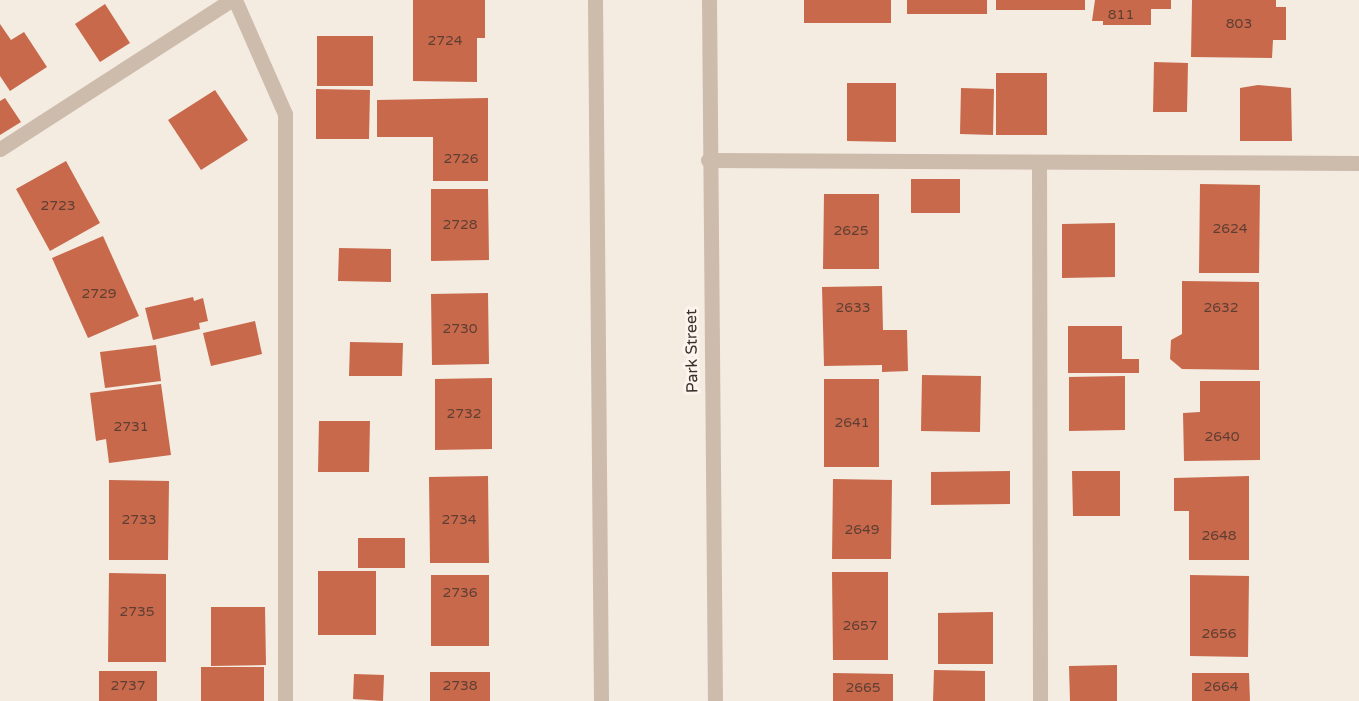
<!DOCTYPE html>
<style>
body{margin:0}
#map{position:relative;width:1359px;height:701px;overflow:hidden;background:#f4ebe1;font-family:"Varela Round",sans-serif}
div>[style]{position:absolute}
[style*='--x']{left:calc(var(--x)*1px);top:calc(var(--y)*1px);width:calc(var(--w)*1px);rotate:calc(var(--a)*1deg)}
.building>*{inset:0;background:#c8694b}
.service>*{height:15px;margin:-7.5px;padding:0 7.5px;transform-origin:7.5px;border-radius:7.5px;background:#cdbbac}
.tertiary>*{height:15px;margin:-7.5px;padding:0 7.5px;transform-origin:7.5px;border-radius:7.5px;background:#cdbbac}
span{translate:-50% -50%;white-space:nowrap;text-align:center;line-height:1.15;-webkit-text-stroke:6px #fbf5ee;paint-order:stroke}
.number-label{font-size:14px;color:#5e3e33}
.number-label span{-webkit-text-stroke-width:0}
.street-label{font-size:16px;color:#3b302b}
</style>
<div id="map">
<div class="building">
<i style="clip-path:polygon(413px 0,485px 0,485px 38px,477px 38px,477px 82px,413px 81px)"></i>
<i style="clip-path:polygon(804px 0,891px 0,891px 23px,804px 23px)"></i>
<i style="clip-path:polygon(907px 0,987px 0,987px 14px,907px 14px)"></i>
<i style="clip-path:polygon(996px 0,1085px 0,1085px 10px,996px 10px)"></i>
<i style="clip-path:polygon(1095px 0,1171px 0,1171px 9px,1151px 9px,1151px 25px,1103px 25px,1103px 21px,1092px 21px)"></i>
<i style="clip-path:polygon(1192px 0,1276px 0,1276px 7px,1286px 7px,1286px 40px,1273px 40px,1272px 58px,1191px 57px)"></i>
<i style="clip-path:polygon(105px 4px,130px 43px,100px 62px,75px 24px)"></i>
<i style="clip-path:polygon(0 24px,11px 40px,24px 32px,47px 67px,10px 91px,0 76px)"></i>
<i style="clip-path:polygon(317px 36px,373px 36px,373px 86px,317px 86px)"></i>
<i style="clip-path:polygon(1154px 62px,1188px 63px,1187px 112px,1153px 112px)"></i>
<i style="clip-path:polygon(996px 73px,1047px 73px,1047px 135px,996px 135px)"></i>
<i style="clip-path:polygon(847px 83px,896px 83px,896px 142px,847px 141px)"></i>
<i style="clip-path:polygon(1258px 85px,1291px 88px,1292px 141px,1240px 141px,1240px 88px)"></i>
<i style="clip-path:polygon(961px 88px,994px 89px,993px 135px,960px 134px)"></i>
<i style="clip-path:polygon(316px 89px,370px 90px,369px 139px,316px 139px)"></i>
<i style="clip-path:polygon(215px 90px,248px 140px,201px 170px,168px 120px)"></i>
<i style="clip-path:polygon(5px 98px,21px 122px,0 135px,0 101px)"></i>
<i style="clip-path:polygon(488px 98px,488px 181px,433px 181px,433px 137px,377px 137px,377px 100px)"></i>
<i style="clip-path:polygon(66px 161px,100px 223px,50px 251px,16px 189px)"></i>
<i style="clip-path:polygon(911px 179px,960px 179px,960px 213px,911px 213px)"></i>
<i style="clip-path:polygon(1200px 184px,1260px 185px,1259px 273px,1199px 273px)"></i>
<i style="clip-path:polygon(431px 189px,488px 189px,489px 260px,431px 261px)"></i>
<i style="clip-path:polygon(824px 194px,879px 194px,879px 269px,823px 269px)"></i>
<i style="clip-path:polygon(1115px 223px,1115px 277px,1062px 278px,1062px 224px)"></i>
<i style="clip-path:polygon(103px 236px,139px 316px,88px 338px,52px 258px)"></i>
<i style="clip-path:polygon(339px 248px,391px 249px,391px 282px,338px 281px)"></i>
<i style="clip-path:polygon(1182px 281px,1259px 282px,1259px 370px,1182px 369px,1170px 359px,1171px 340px,1182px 334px)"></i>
<i style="clip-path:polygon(882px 286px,883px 330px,907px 330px,908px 371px,882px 372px,882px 365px,824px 366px,822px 287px)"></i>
<i style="clip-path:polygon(488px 293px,489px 364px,432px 365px,431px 294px)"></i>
<i style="clip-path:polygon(193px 297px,194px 301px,203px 298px,208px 321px,199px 323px,200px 329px,153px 340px,145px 308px)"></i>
<i style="clip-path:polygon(255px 321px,262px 354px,211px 366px,203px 333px)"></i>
<i style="clip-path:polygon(1068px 326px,1122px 326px,1122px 359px,1139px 359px,1139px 373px,1068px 373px)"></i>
<i style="clip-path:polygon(350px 342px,403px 343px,402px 376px,349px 376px)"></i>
<i style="clip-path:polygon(156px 345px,161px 381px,105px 388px,100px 352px)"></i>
<i style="clip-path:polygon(922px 375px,981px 376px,980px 432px,921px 431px)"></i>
<i style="clip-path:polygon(1125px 376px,1125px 430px,1069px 431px,1069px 377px)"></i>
<i style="clip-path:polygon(492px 378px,492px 449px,435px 450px,435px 379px)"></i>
<i style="clip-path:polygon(824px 379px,879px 379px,879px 467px,824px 467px)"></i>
<i style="clip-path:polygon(1200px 381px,1260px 381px,1260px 460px,1184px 461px,1183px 413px,1200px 412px)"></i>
<i style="clip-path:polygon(161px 384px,171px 455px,109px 463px,106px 439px,96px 441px,90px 393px)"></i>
<i style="clip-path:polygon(319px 421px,370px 421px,369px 472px,318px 472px)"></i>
<i style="clip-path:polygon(1010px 471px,1010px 504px,931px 505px,931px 472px)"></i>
<i style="clip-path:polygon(1072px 471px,1120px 471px,1120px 516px,1073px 516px)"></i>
<i style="clip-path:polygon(488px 476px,489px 563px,430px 563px,429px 477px)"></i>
<i style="clip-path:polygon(1249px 476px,1249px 560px,1189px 560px,1189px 511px,1174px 511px,1174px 478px)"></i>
<i style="clip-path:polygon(833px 479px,892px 480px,891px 559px,832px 559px)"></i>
<i style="clip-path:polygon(109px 480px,169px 481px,168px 560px,109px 560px)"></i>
<i style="clip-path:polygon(358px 538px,405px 538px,405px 568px,358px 568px)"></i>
<i style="clip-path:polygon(318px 571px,376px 571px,376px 635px,318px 635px)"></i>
<i style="clip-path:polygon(832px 572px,888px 572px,888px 660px,833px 660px)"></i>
<i style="clip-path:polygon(109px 573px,166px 574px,166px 662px,108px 662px)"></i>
<i style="clip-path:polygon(431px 575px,489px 575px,489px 646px,431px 646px)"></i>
<i style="clip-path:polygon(1190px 575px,1249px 576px,1248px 657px,1190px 656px)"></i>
<i style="clip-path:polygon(211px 607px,265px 607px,266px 665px,211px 666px)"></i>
<i style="clip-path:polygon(993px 612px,993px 664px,938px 664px,938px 613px)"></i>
<i style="clip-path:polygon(1117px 665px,1117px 701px,1070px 701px,1069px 666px)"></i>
<i style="clip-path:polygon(201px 667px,264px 667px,264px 701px,201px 701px)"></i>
<i style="clip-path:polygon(934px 670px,985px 671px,985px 701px,933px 701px)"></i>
<i style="clip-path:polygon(99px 671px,157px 671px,157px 701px,99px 701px)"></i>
<i style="clip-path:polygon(430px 672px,490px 672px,490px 701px,430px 701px)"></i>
<i style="clip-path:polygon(833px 673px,893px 674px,893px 701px,833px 701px)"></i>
<i style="clip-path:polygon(1192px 673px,1249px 673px,1250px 701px,1192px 701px)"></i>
<i style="clip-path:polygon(354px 674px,384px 675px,383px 701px,353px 699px)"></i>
</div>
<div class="service">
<i style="--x:235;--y:0;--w:124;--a:66.3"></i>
<i style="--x:285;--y:114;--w:587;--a:90"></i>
<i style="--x:0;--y:149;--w:275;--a:-32.8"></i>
<i style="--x:708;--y:160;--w:651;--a:0.26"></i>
<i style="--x:1039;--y:165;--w:536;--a:89.89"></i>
</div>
<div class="tertiary">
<i style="--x:595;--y:0;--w:701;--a:89.51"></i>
<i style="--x:709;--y:0;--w:701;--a:89.51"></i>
</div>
<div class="number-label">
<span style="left:1121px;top:15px">811</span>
<span style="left:1239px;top:24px">803</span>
<span style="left:445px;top:41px">2724</span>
<span style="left:461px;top:159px">2726</span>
<span style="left:58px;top:206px">2723</span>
<span style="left:460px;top:225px">2728</span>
<span style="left:1230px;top:229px">2624</span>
<span style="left:851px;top:231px">2625</span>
<span style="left:99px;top:294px">2729</span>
<span style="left:853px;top:308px">2633</span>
<span style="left:1221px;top:308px">2632</span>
<span style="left:460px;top:329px">2730</span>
<span style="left:464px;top:414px">2732</span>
<span style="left:852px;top:423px">2641</span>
<span style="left:131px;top:427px">2731</span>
<span style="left:1222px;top:437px">2640</span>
<span style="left:139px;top:520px">2733</span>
<span style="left:459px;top:520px">2734</span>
<span style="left:862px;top:530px">2649</span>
<span style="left:1219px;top:536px">2648</span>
<span style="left:460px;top:593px">2736</span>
<span style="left:137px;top:612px">2735</span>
<span style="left:860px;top:626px">2657</span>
<span style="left:1219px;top:634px">2656</span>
<span style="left:128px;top:686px">2737</span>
<span style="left:460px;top:686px">2738</span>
<span style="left:1221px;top:687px">2664</span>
<span style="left:863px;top:688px">2665</span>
</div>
<div class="street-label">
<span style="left:692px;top:351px;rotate:-91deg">Park Street</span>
</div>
</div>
